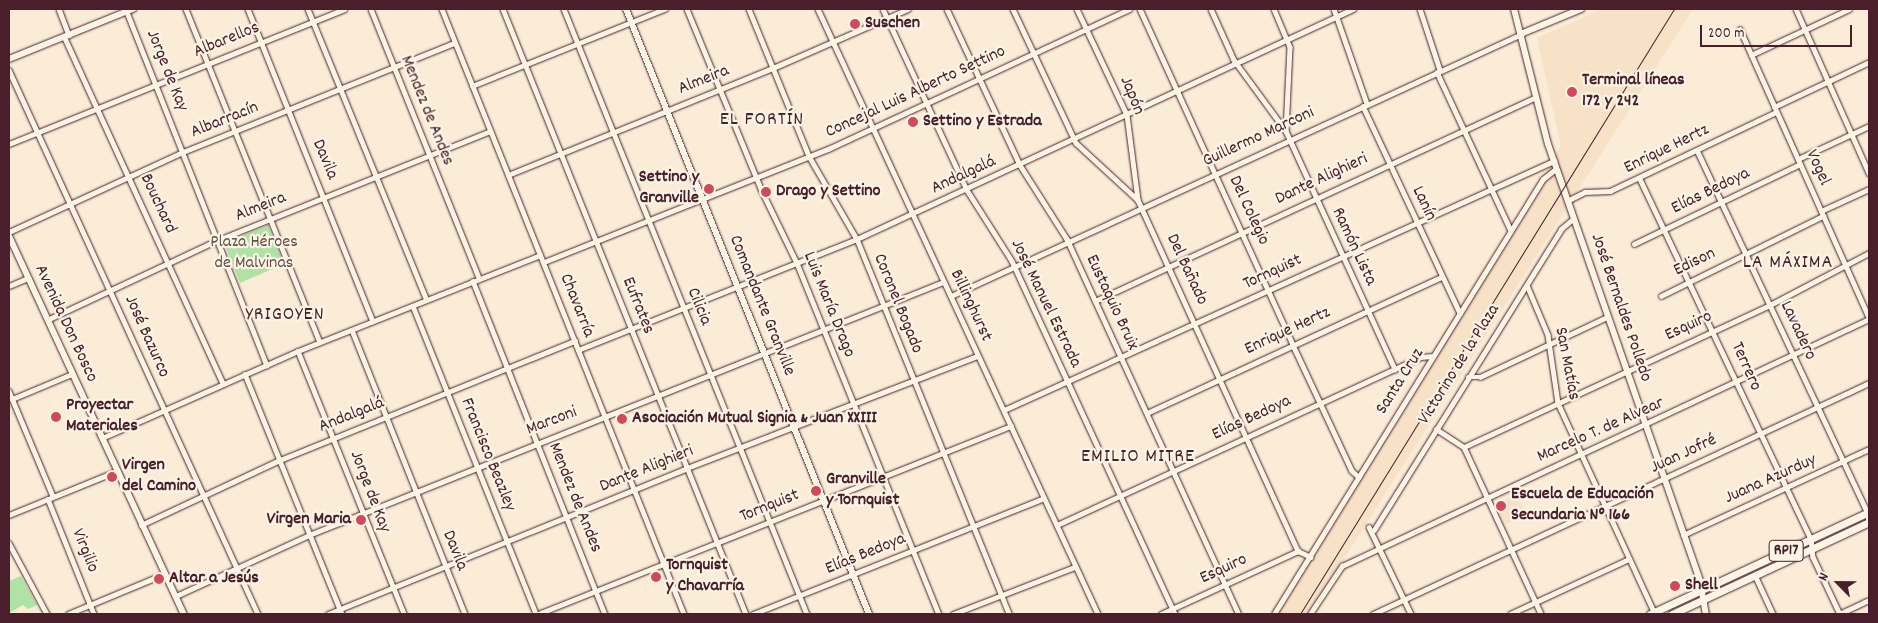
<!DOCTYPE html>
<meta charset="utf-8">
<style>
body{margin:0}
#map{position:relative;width:1878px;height:623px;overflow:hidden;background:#faecd7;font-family:Dekko,sans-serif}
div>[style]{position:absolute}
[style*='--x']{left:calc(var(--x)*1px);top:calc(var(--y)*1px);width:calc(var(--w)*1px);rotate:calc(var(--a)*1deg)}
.built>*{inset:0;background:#f7e1c7}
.green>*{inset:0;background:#afe3a5}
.roads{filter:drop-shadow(0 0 1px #4a1f2b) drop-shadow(0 0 1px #4a1f2b)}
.street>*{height:4.5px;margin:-2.25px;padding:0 2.25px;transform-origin:2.25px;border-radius:2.25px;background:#fcf5e5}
.secondary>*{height:6px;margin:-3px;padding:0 3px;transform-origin:3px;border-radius:3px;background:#fcf5e5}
.primary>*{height:7px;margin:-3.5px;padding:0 3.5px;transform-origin:3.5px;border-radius:3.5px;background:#fcf5e5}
.rail>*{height:1px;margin:-0.5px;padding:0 0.5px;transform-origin:0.5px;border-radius:0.5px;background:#4a1f2b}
.dots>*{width:14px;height:14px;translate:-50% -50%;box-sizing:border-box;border:2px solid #fcf5e5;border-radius:50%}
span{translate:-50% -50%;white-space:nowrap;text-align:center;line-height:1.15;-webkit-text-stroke:4.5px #fcf5e5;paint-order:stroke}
.shield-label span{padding:1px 4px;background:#fcf5e5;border:1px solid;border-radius:4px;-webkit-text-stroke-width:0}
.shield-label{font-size:16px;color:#4a1f2b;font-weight:700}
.poi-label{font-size:18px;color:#4a1f2b;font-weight:700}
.left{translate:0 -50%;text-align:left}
.right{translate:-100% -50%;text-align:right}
.street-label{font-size:18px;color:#4a1f2b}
.park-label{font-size:18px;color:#63504a}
.quarter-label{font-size:20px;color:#4a1f2b;letter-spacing:1px}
.frame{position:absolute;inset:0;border:10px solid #4a1f2b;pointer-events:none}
.north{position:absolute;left:1813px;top:558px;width:50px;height:50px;-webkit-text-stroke:4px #fcf5e5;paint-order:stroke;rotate:293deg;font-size:14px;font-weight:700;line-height:20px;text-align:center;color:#4a1f2b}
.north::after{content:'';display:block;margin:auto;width:18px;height:22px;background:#4a1f2b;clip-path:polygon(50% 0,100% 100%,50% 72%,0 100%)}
.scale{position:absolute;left:1700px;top:25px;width:152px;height:22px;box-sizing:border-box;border:2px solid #4a1f2b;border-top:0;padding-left:6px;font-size:15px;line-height:18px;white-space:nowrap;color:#4a1f2b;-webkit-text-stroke:4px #fcf5e5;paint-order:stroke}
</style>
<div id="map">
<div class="built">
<i style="clip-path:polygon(1602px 9px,1693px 9px,1309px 614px,1276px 614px,1561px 146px,1537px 38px)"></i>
<i style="clip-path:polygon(1517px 494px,1526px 515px,1506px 524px,1496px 505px)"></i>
</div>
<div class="green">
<i style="clip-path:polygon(268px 225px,284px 264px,240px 283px,224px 243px)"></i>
<i style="clip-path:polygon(21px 576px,37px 605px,28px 609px,23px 605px,9px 613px,9px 581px)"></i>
</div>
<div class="roads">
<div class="street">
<i style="--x:59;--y:9;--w:28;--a:69"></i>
<i style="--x:186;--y:9;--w:359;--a:68.1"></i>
<i style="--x:248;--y:9;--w:336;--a:68.2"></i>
<i style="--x:308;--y:9;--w:314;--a:67.8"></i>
<i style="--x:371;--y:9;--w:290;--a:68.1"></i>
<i style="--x:442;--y:9;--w:652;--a:68.2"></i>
<i style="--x:503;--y:9;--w:652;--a:68.12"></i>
<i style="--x:564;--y:9;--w:652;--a:68.12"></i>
<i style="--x:687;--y:9;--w:197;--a:67.6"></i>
<i style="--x:762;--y:191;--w:80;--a:64.1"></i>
<i style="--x:797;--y:263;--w:379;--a:68"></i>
<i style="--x:749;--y:9;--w:159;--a:67.8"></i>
<i style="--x:809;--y:156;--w:96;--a:60"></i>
<i style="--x:857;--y:239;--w:405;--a:67.9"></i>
<i style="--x:818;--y:9;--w:667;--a:65.16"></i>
<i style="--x:883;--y:9;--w:200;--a:65.1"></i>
<i style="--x:967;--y:190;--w:84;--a:57.6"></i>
<i style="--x:1012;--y:261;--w:389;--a:65.2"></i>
<i style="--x:947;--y:9;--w:172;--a:64.9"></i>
<i style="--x:1020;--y:165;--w:88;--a:57.6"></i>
<i style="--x:1067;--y:239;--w:413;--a:65.4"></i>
<i style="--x:1013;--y:9;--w:148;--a:64.8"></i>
<i style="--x:1076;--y:143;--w:84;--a:42.6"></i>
<i style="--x:1138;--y:200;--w:386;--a:65.5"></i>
<i style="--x:1298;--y:551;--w:14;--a:25"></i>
<i style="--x:1077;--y:9;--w:117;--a:64.7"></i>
<i style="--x:1127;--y:115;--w:86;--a:82.6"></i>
<i style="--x:1140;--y:9;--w:369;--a:65.5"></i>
<i style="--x:1293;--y:345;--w:139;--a:64.9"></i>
<i style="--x:1352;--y:471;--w:9;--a:41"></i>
<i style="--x:1211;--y:9;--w:56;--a:65.7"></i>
<i style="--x:1234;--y:60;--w:88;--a:53.8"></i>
<i style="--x:1286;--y:131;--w:262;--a:65.4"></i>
<i style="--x:1274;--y:9;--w:41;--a:67.2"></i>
<i style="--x:1290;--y:47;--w:84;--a:92.7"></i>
<i style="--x:1334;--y:9;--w:101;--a:70.8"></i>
<i style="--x:1420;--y:9;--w:64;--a:71.8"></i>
<i style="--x:1796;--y:9;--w:180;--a:66"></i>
<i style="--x:127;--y:12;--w:380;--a:68.4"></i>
<i style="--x:1740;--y:29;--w:316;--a:65.9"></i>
<i style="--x:64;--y:36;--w:382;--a:65.4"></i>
<i style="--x:1751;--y:55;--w:108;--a:-25.1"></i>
<i style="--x:9;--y:70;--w:598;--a:65.41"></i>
<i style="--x:1437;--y:72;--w:175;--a:65"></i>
<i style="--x:472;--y:86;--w:208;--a:-21.8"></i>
<i style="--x:1363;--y:106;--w:229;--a:64.9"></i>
<i style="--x:1774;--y:107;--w:105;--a:-25.3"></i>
<i style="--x:9;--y:144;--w:361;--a:-21.9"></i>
<i style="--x:1697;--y:150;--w:401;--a:64.8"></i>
<i style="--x:1868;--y:513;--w:10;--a:84"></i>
<i style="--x:1798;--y:159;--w:78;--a:-24.9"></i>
<i style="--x:508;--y:175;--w:286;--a:-22"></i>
<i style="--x:773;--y:68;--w:147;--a:-23.6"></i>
<i style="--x:1640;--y:179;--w:399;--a:64.6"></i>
<i style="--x:1811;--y:539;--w:18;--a:84"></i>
<i style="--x:1813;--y:557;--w:63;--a:64.7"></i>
<i style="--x:1567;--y:201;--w:20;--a:-27"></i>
<i style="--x:1585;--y:192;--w:25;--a:-2"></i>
<i style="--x:1610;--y:191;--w:184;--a:-25.4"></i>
<i style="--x:1821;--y:211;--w:53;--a:-24.6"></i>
<i style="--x:9;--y:232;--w:192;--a:-24.7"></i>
<i style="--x:183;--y:152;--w:292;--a:-21.9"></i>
<i style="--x:1634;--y:244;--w:184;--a:-25.7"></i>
<i style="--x:544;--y:262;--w:306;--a:-21.7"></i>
<i style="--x:828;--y:149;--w:332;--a:-24.9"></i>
<i style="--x:473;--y:281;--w:358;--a:68.4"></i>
<i style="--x:1527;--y:285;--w:54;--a:67.2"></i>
<i style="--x:1548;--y:335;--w:69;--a:81.6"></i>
<i style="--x:1558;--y:403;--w:230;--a:65.3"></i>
<i style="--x:9;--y:286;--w:21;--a:-23"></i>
<i style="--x:951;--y:296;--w:628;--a:-24.65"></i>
<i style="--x:1661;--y:296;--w:181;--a:-26.3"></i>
<i style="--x:1095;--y:301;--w:485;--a:-24.8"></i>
<i style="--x:413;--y:306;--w:332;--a:68.2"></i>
<i style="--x:47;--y:320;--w:189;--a:-25.1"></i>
<i style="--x:218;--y:240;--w:293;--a:-21.8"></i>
<i style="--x:352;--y:330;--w:306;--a:68.3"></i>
<i style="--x:578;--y:350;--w:300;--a:-21.7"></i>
<i style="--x:857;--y:239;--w:547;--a:-24.88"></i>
<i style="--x:298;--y:351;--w:284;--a:68"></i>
<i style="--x:245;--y:374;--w:259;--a:68"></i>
<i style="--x:1468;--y:377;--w:12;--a:0"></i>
<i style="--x:1480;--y:377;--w:140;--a:-25.3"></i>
<i style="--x:9;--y:391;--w:114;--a:67.3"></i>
<i style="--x:12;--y:399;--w:65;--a:-22.6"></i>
<i style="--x:1004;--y:410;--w:604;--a:-24.36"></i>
<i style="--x:1147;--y:413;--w:324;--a:-24.8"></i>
<i style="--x:1436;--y:429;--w:33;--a:33"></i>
<i style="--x:1464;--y:447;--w:184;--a:65.2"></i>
<i style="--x:102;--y:438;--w:214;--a:-23.9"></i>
<i style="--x:298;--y:351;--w:260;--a:-21.6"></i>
<i style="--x:1464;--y:447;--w:337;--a:-24.9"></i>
<i style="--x:1770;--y:305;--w:112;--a:-27.7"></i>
<i style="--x:48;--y:499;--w:124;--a:68.2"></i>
<i style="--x:9;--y:515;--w:117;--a:-22.2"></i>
<i style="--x:141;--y:525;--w:153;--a:-25.1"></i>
<i style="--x:280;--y:460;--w:318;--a:-22"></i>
<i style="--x:1057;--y:525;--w:400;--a:-24.8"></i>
<i style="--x:1420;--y:357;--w:13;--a:-4"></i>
<i style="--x:1369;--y:527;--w:97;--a:64.2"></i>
<i style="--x:1374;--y:530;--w:354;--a:-58.1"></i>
<i style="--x:1561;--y:229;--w:16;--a:-40"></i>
<i style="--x:1683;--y:535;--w:205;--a:-24.8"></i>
<i style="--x:9;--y:543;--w:81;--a:61.8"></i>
<i style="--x:1755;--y:575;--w:43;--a:65.2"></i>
<i style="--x:176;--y:596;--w:146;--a:-24.6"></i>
<i style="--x:309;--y:535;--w:683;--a:-21.75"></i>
<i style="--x:68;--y:614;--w:104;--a:-22.6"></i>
<i style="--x:328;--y:614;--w:388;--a:-22.1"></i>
<i style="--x:687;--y:468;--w:311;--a:-21.1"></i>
<i style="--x:538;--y:614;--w:509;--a:-21.68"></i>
<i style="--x:753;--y:614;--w:313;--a:-21.7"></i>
<i style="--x:953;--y:614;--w:131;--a:-21.1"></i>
<i style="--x:1161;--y:614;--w:151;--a:-24.7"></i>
<i style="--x:1274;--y:614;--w:511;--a:-58.27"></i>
<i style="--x:1543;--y:179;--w:16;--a:-38"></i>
<i style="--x:1310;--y:614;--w:58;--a:-56.3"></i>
<i style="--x:1342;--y:566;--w:582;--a:-25.11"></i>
<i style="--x:1373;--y:614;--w:547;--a:-24.97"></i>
<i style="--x:1510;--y:614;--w:131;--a:-24.8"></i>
<i style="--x:1839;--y:614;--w:33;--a:-25"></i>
</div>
<div class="secondary">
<i style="--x:626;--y:9;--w:652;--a:68.12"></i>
<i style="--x:1514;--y:9;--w:139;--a:75.9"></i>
<i style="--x:1548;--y:144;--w:463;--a:70.8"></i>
<i style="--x:1700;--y:581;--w:34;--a:80"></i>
<i style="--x:1523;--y:33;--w:63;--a:-22.5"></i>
<i style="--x:9;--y:59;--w:134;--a:-22"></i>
<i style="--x:9;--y:236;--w:417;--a:65.2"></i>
</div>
<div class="primary">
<i style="--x:1650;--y:614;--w:242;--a:-25"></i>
<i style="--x:1672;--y:614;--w:217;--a:-25"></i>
</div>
</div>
<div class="rail">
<i style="--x:1300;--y:614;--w:711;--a:-58.28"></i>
</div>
<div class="dots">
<i style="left:855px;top:24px;background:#d1495b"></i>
<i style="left:1572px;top:92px;background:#d1495b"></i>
<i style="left:913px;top:122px;background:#d1495b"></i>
<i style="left:709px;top:189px;background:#d1495b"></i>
<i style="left:766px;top:192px;background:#d1495b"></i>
<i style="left:56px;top:417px;background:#d1495b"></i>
<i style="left:622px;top:419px;background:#d1495b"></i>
<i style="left:112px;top:477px;background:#d1495b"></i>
<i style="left:816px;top:491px;background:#d1495b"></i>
<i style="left:1501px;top:506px;background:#d1495b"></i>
<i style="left:361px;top:520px;background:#d1495b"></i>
<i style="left:656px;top:577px;background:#d1495b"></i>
<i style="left:159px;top:579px;background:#d1495b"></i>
<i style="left:1675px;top:586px;background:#d1495b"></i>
</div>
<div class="shield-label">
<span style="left:1786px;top:551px">RP17</span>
</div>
<div class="poi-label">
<span class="left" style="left:865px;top:24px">Suschen</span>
<span class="left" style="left:1582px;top:92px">Terminal líneas<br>172 y 242</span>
<span class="left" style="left:923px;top:122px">Settino y Estrada</span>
<span class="right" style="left:699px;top:189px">Settino y<br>Granville</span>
<span class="left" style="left:776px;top:192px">Drago y Settino</span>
<span class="left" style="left:66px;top:417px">Proyectar<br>Materiales</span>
<span class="left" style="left:632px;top:419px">Asociación Mutual Signia &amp; Juan XXIII</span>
<span class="left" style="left:122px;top:477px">Virgen<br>del Camino</span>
<span class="left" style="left:826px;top:491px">Granville<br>y Tornquist</span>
<span class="left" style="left:1511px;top:506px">Escuela de Educación<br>Secundaria N° 166</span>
<span class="right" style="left:351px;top:520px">Virgen Maria</span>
<span class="left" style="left:666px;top:577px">Tornquist<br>y Chavarría</span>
<span class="left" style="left:169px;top:579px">Altar a Jesús</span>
<span class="left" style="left:1685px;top:586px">Shell</span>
</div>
<div class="street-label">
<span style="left:227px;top:41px;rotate:-22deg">Albarellos</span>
<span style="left:166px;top:71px;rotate:68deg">Jorge de Kay</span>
<span style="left:704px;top:81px;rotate:-22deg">Almeira</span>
<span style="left:916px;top:93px;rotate:-25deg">Concejal Luis Alberto Settino</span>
<span style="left:1131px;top:96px;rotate:68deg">Japón</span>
<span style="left:426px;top:111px;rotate:68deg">Mendez de Andes</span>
<span style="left:225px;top:121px;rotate:-22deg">Albarracín</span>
<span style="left:1259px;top:138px;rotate:-25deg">Guillermo Marconi</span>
<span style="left:1667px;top:150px;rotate:-26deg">Enrique Hertz</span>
<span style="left:324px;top:160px;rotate:67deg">Davila</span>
<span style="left:1817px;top:168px;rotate:66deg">Vogel</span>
<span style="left:964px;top:176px;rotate:-25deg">Andalgalá</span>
<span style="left:1322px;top:180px;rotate:-25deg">Dante Alighieri</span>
<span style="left:1711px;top:192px;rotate:-26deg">Elías Bedoya</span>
<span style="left:157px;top:204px;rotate:65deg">Bouchard</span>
<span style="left:1423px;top:204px;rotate:65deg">Lanín</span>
<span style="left:261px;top:208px;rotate:-22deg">Almeira</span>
<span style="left:1248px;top:211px;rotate:65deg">Del Colegio</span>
<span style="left:1353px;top:247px;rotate:65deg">Ramón Lista</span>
<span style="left:1695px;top:263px;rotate:-26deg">Edison</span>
<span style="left:1186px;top:270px;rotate:65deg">Del Bañado</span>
<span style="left:1273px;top:273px;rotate:-25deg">Tornquist</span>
<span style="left:1111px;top:303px;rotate:65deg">Eustaquio Bruix</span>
<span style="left:897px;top:304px;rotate:68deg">Coronel Bogado</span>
<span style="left:1045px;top:304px;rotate:64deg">José Manuel Estrada</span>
<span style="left:828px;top:305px;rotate:68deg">Luis María Drago</span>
<span style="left:576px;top:306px;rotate:68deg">Chavarría</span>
<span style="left:637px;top:306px;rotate:68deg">Eufrates</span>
<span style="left:761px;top:306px;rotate:68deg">Comandante Granville</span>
<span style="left:970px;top:306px;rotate:65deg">Billinghurst</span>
<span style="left:698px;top:307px;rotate:68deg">Cilicia</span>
<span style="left:1620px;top:308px;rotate:71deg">José Bernaldes Polledo</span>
<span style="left:65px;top:324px;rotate:65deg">Avenida Don Bosco</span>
<span style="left:1689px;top:327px;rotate:-25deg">Esquiro</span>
<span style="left:1797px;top:331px;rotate:65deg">Lavadero</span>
<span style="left:1288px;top:332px;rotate:-25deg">Enrique Hertz</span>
<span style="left:146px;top:337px;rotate:66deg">José Bazurco</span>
<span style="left:1566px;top:364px;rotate:79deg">San Matías</span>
<span style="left:1460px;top:365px;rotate:-58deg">Victorino de la Plaza</span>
<span style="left:1745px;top:367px;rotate:66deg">Terrero</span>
<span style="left:1401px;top:382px;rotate:-58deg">Santa Cruz</span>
<span style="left:352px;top:416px;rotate:-22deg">Andalgalá</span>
<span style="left:1252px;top:419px;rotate:-25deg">Elías Bedoya</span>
<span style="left:552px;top:422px;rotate:-21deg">Marconi</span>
<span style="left:1601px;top:431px;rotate:-24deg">Marcelo T. de Alvear</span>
<span style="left:487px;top:455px;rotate:68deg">Francisco Beazley</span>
<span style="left:1684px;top:455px;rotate:-25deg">Juan Jofré</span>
<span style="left:647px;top:470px;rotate:-22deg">Dante Alighieri</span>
<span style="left:1771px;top:480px;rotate:-24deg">Juana Azurduy</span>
<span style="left:369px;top:492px;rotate:69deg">Jorge de Kay</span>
<span style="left:574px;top:498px;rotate:68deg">Mendez de Andes</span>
<span style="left:770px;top:507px;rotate:-22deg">Tornquist</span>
<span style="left:84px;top:551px;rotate:68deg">Virgilio</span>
<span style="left:454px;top:551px;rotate:68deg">Davila</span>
<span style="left:866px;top:555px;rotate:-22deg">Elías Bedoya</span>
<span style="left:1224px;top:570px;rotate:-25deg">Esquiro</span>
</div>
<div class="park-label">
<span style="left:254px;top:254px">Plaza Héroes<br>de Malvinas</span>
</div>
<div class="quarter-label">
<span style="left:762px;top:120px">EL FORTÍN</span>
<span style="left:1788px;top:263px">LA MÁXIMA</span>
<span style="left:285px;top:315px">YRIGOYEN</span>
<span style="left:1138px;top:457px">EMILIO MITRE</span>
</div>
<div class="frame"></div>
<div class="north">N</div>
<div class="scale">200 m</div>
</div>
